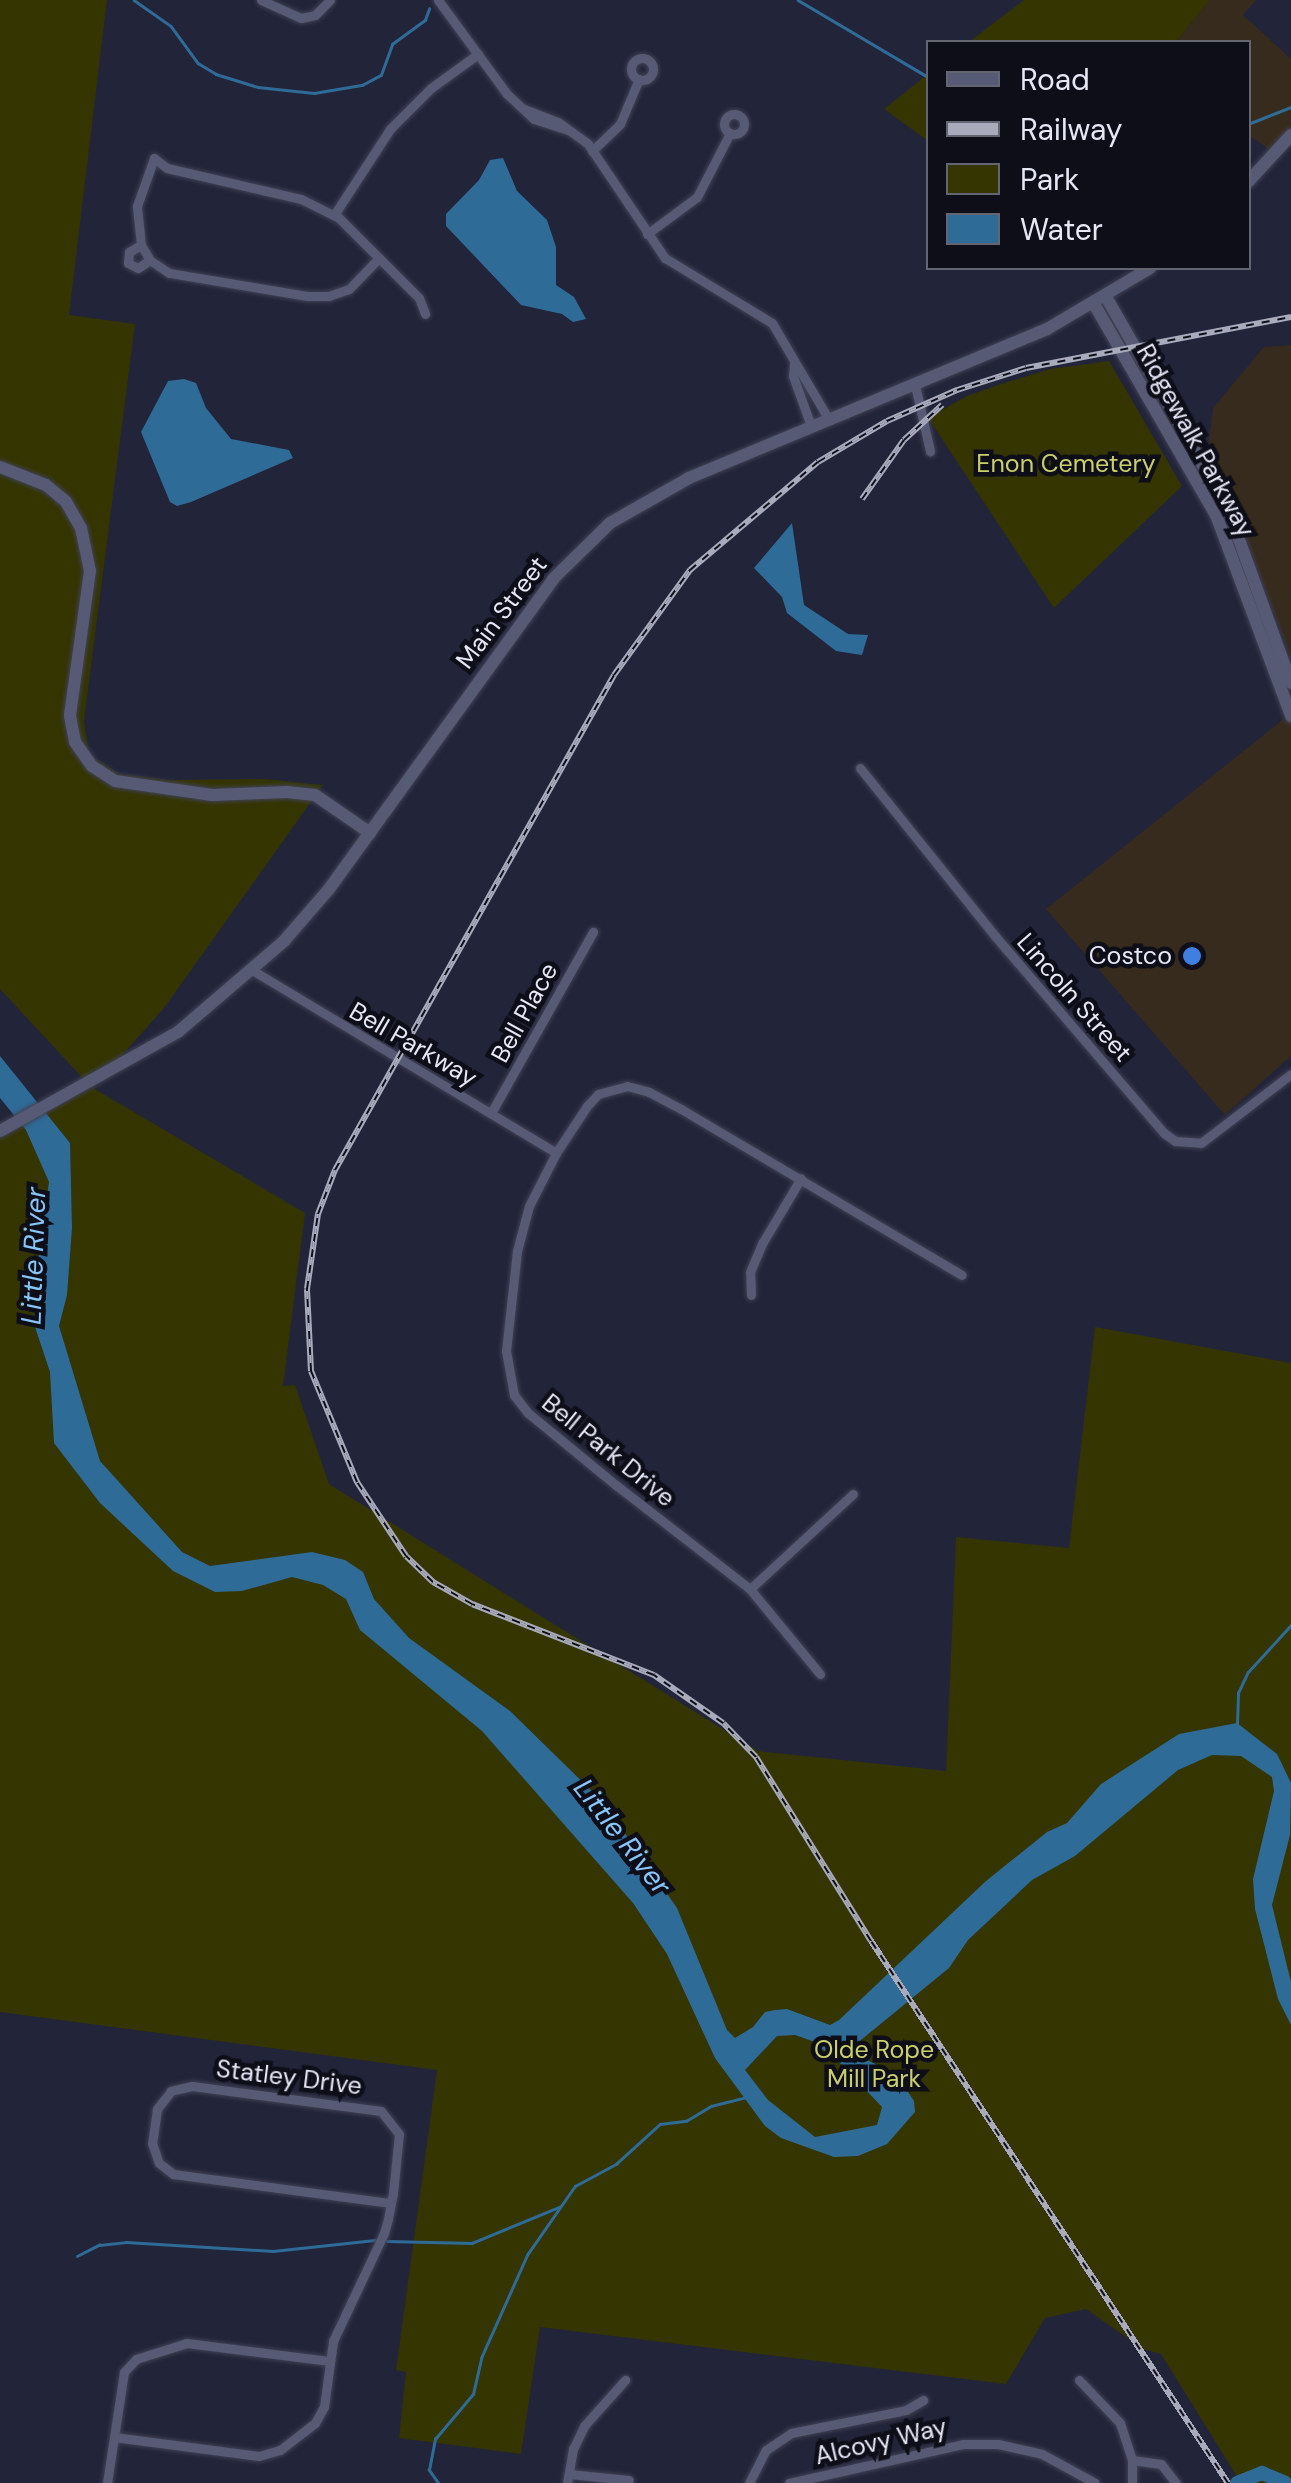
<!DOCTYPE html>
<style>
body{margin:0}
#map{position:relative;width:1291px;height:2483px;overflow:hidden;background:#22243a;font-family:"DM Sans",sans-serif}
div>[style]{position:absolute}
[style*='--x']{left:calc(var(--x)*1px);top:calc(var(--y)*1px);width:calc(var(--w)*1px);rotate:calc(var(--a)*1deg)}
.commercial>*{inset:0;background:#372b1d}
.green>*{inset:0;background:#343500}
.water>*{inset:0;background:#2f6b97}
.stream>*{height:2.5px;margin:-1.25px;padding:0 1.25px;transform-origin:1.25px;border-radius:1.25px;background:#2f6b97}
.river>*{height:14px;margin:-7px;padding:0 7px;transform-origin:7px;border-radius:7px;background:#2f6b97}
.roads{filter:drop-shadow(0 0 2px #404154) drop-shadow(0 0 2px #404154)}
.street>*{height:9px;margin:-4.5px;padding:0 4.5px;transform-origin:4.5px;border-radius:4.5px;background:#575a74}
.street>.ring{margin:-4.5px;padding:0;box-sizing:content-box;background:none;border:9px solid #575a74;border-radius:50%}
.secondary>*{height:12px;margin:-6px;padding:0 6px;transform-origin:6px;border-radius:6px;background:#575a74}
.rail>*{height:6px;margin-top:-3px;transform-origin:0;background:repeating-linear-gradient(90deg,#0d0e18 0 8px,#a9abbc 0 16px);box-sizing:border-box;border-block:2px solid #a9abbc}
.dots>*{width:28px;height:28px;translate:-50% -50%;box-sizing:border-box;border:5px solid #0d0e18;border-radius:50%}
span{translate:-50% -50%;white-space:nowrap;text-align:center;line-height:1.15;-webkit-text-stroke:9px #0d0e18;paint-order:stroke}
.street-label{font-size:25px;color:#e5e7f6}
.park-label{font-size:25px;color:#cbcf6b}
.poi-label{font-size:25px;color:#e5e7f6}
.right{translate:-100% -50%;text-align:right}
.water-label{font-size:28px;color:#86c6fa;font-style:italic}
.legend{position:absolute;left:926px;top:40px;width:325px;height:230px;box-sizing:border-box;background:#0d0e18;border:2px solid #636571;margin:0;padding:12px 18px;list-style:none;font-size:30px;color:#e5e7f6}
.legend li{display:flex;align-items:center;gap:20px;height:50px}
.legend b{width:50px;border:2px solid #636571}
</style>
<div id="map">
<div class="commercial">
<i style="clip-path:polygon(1210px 0,1256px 0,1243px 15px,1291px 59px,1291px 127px,1271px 151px,1249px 135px,1248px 42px,1176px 42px)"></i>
<i style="clip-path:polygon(1291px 345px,1291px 658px,1209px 441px,1213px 408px,1264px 347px)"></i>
<i style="clip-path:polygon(1291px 713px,1291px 1056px,1225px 1115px,1046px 909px)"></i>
</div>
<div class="green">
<i style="clip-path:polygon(0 0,107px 0,69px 315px,135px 324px,84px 721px,89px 754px,119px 774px,169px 780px,264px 779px,323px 785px,164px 1008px,93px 1088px,305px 1213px,283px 1386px,295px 1385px,329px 1484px,758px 1751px,946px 1771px,956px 1537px,1069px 1548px,1095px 1327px,1291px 1363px,1291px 2483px,1241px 2483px,1161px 2354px,1143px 2349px,1086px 2309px,1045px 2318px,1006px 2384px,540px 2327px,521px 2454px,399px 2438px,406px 2372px,396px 2370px,437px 2070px,0 2012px,0 1135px,92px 1088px,0 989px)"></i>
<i style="clip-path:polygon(1024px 0,1210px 0,1176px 42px,969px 42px)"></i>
<i style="clip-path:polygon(928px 74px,928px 141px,884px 109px)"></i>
<i style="clip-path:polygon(1109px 361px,1182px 486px,1054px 608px,928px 418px,967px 396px,1001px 384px,1050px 369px)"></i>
</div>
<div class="water">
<i style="clip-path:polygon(503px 158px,517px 191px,547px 220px,556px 247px,556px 285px,574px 297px,586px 319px,573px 322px,562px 314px,521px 305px,446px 226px,446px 214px,479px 180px,490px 160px)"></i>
<i style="clip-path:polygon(184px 379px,196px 383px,206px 408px,231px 439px,289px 450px,293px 458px,191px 502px,177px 506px,170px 502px,141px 432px,168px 381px)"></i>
<i style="clip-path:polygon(792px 523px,804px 605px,848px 634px,868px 635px,862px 655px,836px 651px,787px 613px,782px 597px,754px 568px)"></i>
<i style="clip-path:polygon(evenodd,0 1056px,70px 1143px,72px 1228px,67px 1295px,59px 1326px,100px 1461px,182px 1552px,210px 1566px,312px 1552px,345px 1560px,363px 1572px,374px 1599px,409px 1638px,510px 1711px,603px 1802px,677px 1908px,727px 2030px,735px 2038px,753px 2027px,765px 2012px,775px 2010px,787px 2009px,830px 2025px,839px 2020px,986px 1881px,1047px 1832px,1067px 1823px,1101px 1784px,1179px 1734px,1237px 1723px,1277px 1754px,1291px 1783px,1290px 1835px,1272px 1905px,1291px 1982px,1291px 2025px,1278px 1999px,1255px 1909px,1253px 1879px,1274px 1791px,1272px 1777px,1241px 1756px,1212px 1755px,1178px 1770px,1075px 1856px,1032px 1880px,968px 1940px,949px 1968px,861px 2040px,863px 2058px,896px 2074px,914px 2101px,915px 2112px,887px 2144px,858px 2156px,834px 2157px,781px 2138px,765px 2126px,715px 2058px,667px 1954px,633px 1903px,482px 1731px,360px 1630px,346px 1599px,323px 1585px,292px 1577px,242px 1591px,215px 1592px,173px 1571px,100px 1503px,54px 1443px,50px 1372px,34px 1324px,35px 1283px,49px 1182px,26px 1130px,0 1098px,0 1056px,795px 2035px,812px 2041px,841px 2064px,882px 2107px,877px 2125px,815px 2137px,768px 2100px,745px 2070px,777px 2036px,795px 2035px)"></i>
</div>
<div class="stream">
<i style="--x:134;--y:0;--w:45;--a:35.1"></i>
<i style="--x:171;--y:26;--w:46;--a:53.9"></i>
<i style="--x:198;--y:63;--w:21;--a:31"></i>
<i style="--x:216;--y:74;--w:44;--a:17.2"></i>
<i style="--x:258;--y:87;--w:56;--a:6.1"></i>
<i style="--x:314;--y:93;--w:49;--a:-9.5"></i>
<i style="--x:362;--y:85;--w:21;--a:-28"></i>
<i style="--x:381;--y:75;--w:33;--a:-70"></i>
<i style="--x:392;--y:44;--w:41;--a:-36"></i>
<i style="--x:425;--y:20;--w:12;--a:-70"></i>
<i style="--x:798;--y:0;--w:151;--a:30.6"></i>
<i style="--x:1248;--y:124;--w:46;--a:-21.6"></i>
<i style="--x:1237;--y:1724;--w:31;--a:-88"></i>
<i style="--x:1238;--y:1693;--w:23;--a:-65"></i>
<i style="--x:1248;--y:1672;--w:64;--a:-47.5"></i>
<i style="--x:387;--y:2241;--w:85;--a:1.3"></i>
<i style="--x:472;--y:2243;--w:94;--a:-22.5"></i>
<i style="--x:77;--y:2256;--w:25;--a:-27"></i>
<i style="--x:99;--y:2245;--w:27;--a:-6"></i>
<i style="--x:126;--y:2242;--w:147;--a:3.5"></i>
<i style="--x:273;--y:2251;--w:102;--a:-6.2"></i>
<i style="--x:438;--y:2483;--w:16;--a:-125"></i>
<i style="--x:429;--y:2470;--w:32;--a:-79"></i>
<i style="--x:435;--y:2439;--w:59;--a:-49.8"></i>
<i style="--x:473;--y:2394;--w:37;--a:-77"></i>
<i style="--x:481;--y:2358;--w:113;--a:-65.9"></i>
<i style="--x:527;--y:2255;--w:84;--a:-55.2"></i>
<i style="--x:575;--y:2186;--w:47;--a:-28.2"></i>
<i style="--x:616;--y:2164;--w:59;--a:-42.3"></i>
<i style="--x:660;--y:2124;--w:26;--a:-7"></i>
<i style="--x:686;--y:2121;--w:29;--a:-31"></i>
<i style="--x:711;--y:2106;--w:36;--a:-14"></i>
</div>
<div class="river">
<i style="--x:1237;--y:2483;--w:27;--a:-22"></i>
<i style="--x:1262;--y:2473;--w:25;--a:23"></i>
</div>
<div class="roads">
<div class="street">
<i style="--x:261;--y:0;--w:44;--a:24.2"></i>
<i style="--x:301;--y:18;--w:14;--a:-12"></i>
<i style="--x:315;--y:15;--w:21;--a:-45"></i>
<i style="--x:438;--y:0;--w:117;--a:53.7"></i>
<i style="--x:507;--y:94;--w:37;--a:43"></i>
<i style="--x:534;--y:119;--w:35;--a:18"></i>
<i class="ring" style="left:631px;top:58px;width:13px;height:13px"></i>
<i style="--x:524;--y:109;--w:36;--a:21"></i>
<i style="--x:558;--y:122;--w:37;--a:36"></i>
<i style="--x:588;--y:144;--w:138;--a:56"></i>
<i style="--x:665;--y:258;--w:125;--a:31.3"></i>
<i style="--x:772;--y:323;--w:110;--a:59.5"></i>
<i class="ring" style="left:724px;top:114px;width:11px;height:11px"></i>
<i style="--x:592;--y:151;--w:39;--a:-44"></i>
<i style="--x:620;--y:124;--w:49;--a:-67.1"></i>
<i style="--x:334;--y:215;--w:103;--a:-56.9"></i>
<i style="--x:390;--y:129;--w:58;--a:-45"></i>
<i style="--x:431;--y:88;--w:58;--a:-35.9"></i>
<i style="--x:647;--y:234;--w:62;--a:-36.5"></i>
<i style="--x:697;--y:197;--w:72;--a:-62.7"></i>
<i style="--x:141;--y:245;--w:14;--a:150"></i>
<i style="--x:129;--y:252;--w:11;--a:95"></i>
<i style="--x:128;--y:263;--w:11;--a:27"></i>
<i style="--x:138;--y:268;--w:14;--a:-34"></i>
<i style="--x:379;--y:258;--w:43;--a:134.1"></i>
<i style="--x:349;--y:289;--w:21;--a:161"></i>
<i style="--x:329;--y:296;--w:22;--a:180"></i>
<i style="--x:307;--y:296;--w:140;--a:-170.5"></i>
<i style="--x:169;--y:273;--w:23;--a:-146"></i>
<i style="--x:150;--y:260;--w:17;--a:-121"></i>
<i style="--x:141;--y:245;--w:39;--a:-96"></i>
<i style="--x:137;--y:206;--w:51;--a:-70.5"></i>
<i style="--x:154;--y:158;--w:16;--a:38"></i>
<i style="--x:167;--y:168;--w:138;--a:13"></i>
<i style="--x:301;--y:199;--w:42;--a:26.6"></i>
<i style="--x:339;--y:218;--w:113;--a:45"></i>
<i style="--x:419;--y:298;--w:17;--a:69"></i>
<i style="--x:794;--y:363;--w:13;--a:94"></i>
<i style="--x:793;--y:376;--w:53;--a:70.2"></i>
<i style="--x:915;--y:385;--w:68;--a:77.2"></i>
<i style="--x:860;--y:768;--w:216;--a:51.2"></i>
<i style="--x:995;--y:936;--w:260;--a:49.4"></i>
<i style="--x:1164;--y:1133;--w:14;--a:36"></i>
<i style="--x:1175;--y:1141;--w:26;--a:4"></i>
<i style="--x:1201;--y:1143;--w:113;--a:-37.5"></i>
<i style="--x:252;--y:970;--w:355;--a:31"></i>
<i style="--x:491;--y:1113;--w:208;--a:-60.6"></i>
<i style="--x:751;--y:1295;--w:23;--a:-92"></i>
<i style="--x:750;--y:1272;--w:33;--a:-67"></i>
<i style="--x:763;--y:1242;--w:74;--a:-59.3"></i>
<i style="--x:750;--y:1589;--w:140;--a:-42.7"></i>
<i style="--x:820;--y:1674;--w:110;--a:-129.5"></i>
<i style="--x:750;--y:1589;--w:168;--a:-142.2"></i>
<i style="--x:617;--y:1486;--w:115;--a:-140.6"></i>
<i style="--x:528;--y:1413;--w:23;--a:-128"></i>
<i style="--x:514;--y:1395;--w:45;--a:-100.3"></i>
<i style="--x:506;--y:1351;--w:101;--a:-83.7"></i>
<i style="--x:517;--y:1251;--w:47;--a:-75.1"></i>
<i style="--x:529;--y:1206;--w:59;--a:-63"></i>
<i style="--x:556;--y:1153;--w:56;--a:-56.6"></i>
<i style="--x:587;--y:1106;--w:16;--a:-47"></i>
<i style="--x:598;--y:1094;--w:30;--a:-15"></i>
<i style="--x:627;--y:1086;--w:23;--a:15"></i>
<i style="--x:649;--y:1092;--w:36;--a:28"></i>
<i style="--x:681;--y:1109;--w:326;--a:30.6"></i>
<i style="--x:1079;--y:2380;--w:59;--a:46.4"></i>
<i style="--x:1120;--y:2423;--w:39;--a:72"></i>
<i style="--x:1132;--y:2460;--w:23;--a:90"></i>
<i style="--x:114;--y:2437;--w:146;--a:7.5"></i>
<i style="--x:259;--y:2456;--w:22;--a:-16"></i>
<i style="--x:280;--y:2450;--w:44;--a:-37.6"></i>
<i style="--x:315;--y:2423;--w:18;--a:-61"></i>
<i style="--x:324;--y:2407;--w:67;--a:-82.2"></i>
<i style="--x:333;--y:2341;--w:119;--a:-64.7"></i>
<i style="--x:384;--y:2233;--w:15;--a:-74"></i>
<i style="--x:388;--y:2219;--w:26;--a:-79"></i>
<i style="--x:393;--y:2193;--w:59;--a:-84.2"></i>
<i style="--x:399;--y:2134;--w:29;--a:-128"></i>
<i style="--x:381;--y:2111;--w:191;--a:-172.5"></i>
<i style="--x:192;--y:2086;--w:22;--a:167"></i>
<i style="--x:171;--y:2091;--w:23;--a:128"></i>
<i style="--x:157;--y:2109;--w:34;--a:98"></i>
<i style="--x:152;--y:2143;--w:21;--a:71"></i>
<i style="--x:159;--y:2163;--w:18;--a:38"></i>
<i style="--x:173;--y:2174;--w:220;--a:7.6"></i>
<i style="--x:1132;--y:2460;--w:29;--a:8"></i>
<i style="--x:1161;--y:2464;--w:24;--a:52"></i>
<i style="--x:569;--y:2474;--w:60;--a:5.7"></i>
<i style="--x:107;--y:2483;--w:112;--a:-81.3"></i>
<i style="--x:124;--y:2372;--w:18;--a:-47"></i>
<i style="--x:136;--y:2359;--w:53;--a:-17.4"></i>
<i style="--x:187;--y:2343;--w:144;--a:7.2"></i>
<i style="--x:567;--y:2483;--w:35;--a:-80"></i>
<i style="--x:573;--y:2449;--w:25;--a:-64"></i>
<i style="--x:584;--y:2426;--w:62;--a:-48.3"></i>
<i style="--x:749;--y:2483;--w:37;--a:-63"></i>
<i style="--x:766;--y:2450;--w:30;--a:-34"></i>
<i style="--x:791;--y:2433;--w:117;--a:-11.3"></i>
<i style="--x:906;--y:2410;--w:20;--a:-30"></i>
<i style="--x:789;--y:2483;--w:178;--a:-12.6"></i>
<i style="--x:963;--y:2444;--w:35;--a:0"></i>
<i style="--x:998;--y:2444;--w:45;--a:12.8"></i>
<i style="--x:1042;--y:2454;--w:60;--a:28.7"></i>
</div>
<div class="secondary">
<i style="--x:1248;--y:182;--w:64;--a:-47.5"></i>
<i style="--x:1106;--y:297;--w:245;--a:60.1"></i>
<i style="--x:1228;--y:509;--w:185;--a:70.1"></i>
<i style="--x:1094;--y:304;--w:244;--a:60"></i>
<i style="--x:1216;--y:515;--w:215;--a:69.5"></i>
<i style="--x:0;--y:467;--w:49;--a:21.4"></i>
<i style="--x:46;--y:485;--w:26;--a:40"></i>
<i style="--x:66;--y:502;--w:30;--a:60"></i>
<i style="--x:81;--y:528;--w:44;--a:78.2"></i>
<i style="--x:90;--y:571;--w:146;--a:97.9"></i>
<i style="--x:70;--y:716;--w:26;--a:79"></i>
<i style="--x:75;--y:742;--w:29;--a:55"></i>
<i style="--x:92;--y:766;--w:27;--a:33"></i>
<i style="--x:115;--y:781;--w:98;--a:8.2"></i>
<i style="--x:212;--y:795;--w:75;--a:-2.3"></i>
<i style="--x:287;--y:792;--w:28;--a:6"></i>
<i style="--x:315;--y:795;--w:67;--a:34.6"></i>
<i style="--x:0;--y:1131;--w:204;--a:-29.1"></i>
<i style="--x:178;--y:1032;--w:140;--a:-40.6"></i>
<i style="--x:284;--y:941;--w:69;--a:-49.1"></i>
<i style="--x:329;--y:889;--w:382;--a:-54.1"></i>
<i style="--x:553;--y:579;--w:80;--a:-44.5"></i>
<i style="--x:610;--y:523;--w:91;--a:-29.7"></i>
<i style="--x:689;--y:478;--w:388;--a:-22.6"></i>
<i style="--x:1047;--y:329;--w:120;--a:-30.6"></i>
</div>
</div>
<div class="rail">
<i style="--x:862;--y:499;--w:72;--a:-54.6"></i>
<i style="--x:904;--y:440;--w:52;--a:-42.6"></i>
<i style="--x:1228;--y:2483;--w:649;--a:-123.37"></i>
<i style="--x:871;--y:1941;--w:217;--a:-122"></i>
<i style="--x:756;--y:1757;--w:47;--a:-134.1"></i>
<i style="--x:723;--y:1723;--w:84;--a:-145.2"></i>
<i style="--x:654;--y:1675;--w:195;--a:-158.7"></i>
<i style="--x:472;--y:1604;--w:45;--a:-150.6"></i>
<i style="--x:433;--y:1582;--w:37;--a:-136"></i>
<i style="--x:406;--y:1556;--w:89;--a:-123.5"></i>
<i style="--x:357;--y:1482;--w:120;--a:-112.5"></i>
<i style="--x:311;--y:1371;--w:82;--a:-92.8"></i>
<i style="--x:307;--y:1289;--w:76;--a:-81.7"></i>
<i style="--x:318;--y:1214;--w:47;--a:-68.9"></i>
<i style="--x:335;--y:1170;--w:568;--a:-60.59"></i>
<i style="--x:614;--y:675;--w:130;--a:-54.1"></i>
<i style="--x:690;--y:570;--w:167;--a:-40.2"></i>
<i style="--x:818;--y:462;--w:80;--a:-30.7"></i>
<i style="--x:887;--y:421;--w:77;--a:-23.9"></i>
<i style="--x:957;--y:390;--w:72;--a:-17.7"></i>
<i style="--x:1026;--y:368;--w:270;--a:-10.9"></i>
</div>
<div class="dots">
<i style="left:1192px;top:956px;background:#3f7fe0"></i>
</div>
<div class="street-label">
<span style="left:1195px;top:441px;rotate:61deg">Ridgewalk Parkway</span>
<span style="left:502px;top:613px;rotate:-53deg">Main Street</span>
<span style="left:1074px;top:998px;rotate:49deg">Lincoln Street</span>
<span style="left:525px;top:1013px;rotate:-61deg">Bell Place</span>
<span style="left:413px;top:1045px;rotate:30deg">Bell Parkway</span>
<span style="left:608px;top:1451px;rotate:39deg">Bell Park Drive</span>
<span style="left:289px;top:2078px;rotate:7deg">Statley Drive</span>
<span style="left:881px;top:2442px;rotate:-13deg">Alcovy Way</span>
</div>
<div class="park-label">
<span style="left:1066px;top:464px">Enon Cemetery</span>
<span style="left:874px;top:2065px">Olde Rope<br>Mill Park</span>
</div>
<div class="poi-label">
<span class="right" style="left:1172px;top:956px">Costco</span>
</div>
<div class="water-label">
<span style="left:34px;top:1256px;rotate:-88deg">Little River</span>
<span style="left:622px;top:1837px;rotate:52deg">Little River</span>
</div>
<ul class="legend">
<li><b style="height:12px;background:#575a74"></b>Road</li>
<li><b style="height:12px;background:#a9abbc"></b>Railway</li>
<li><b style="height:28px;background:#343500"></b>Park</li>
<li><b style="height:28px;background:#2f6b97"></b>Water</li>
</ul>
</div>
